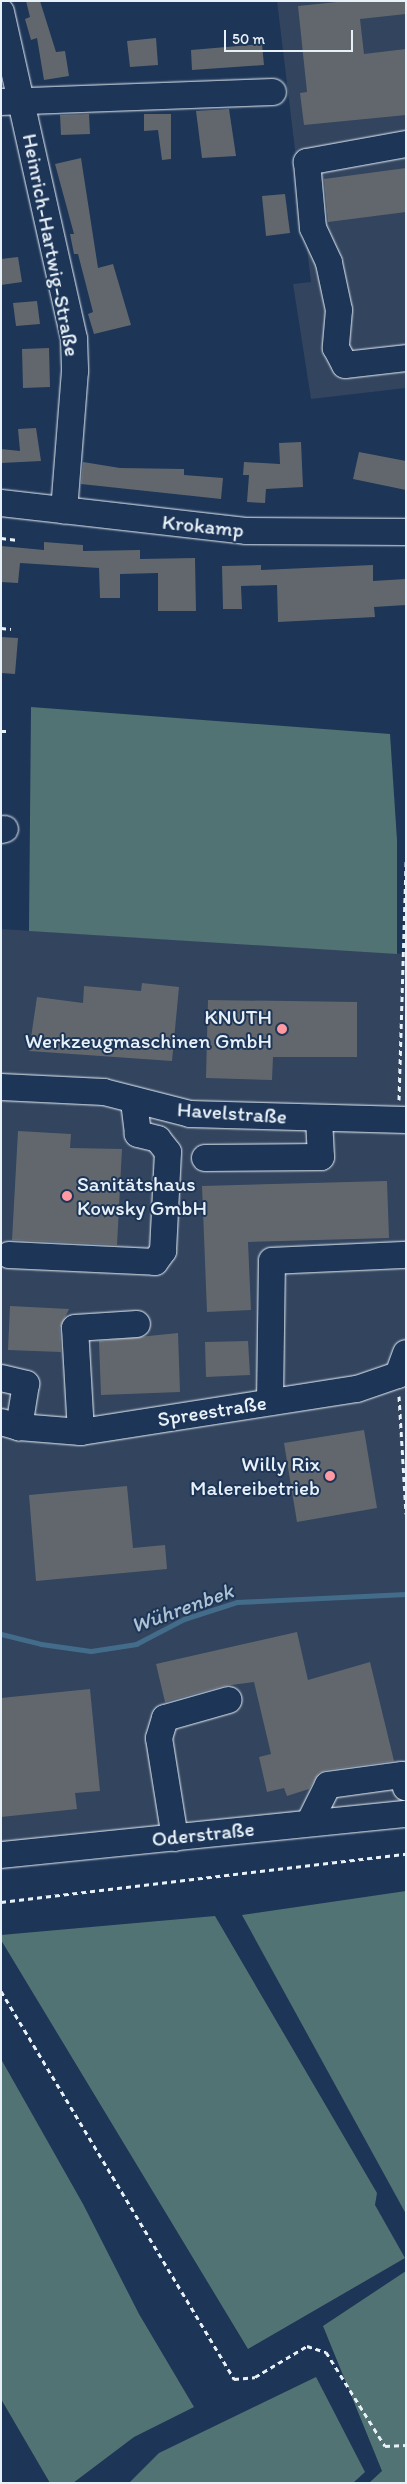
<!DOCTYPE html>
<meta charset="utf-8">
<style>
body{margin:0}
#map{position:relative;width:407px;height:2484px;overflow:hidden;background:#1d3557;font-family:Itim,sans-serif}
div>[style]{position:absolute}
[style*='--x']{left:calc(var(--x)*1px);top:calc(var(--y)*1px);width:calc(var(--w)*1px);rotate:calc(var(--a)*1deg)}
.built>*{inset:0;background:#32445e}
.green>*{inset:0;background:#527373}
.stream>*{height:5px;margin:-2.5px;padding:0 2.5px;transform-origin:2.5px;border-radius:2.5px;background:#436c8a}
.building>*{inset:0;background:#62676d}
.path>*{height:3px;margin-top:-1.5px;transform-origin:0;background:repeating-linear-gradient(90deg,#e8f1f8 0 5px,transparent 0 9px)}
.roads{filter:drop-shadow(0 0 1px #e8f1f8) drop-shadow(0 0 1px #e8f1f8)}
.minor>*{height:26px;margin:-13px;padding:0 13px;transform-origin:13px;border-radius:13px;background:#1d3557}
.dots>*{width:14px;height:14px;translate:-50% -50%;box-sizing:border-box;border:2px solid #1d3557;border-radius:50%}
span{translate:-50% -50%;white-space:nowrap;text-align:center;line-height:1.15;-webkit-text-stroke:4px #1d3557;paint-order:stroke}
.street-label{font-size:21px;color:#e8f1f8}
.poi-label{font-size:21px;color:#e8f1f8}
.right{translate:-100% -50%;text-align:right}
.left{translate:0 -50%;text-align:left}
.water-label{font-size:22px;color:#aec2d2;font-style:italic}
.frame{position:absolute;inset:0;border:2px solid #e8f1f8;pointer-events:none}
.scale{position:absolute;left:224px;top:30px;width:129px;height:22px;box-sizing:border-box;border:2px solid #e8f1f8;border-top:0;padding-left:6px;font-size:15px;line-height:18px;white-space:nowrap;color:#e8f1f8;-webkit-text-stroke:4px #1d3557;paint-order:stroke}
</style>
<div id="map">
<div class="built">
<i style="clip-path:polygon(277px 1px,406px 1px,406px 388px,311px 399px,293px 284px,311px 282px)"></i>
<i style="clip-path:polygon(1px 929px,406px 954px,406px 1807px,1px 1846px)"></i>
</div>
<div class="green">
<i style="clip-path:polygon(31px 707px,390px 734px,397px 840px,397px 954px,29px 931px)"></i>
<i style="clip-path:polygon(406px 1891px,406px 2214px,242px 1915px)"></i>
<i style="clip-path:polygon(215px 1916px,377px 2193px,375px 2205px,405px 2258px,248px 2349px,1px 1940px,1px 1935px)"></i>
<i style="clip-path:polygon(1px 2059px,83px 2204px,139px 2314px,194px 2407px,134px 2437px,73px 2483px,50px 2483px,1px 2399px)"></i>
<i style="clip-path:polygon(406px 2271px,406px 2483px,369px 2483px,382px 2471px,323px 2326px)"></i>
<i style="clip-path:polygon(316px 2377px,365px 2472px,353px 2483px,129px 2483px,159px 2453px)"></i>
</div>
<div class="stream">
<i style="--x:1;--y:1634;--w:41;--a:14"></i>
<i style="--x:41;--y:1644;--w:50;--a:8"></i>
<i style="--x:91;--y:1651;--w:46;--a:-8.8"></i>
<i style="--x:136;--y:1644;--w:54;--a:-27.5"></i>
<i style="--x:184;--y:1619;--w:56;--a:-17.8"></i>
<i style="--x:237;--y:1602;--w:169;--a:-2.7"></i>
</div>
<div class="building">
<i style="clip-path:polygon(26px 1px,40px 1px,56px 52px,65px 51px,69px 76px,44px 80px,37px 38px,31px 40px,25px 19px,30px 17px)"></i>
<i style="clip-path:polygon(347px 1px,406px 1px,406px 14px,360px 19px,364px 54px,406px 49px,406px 115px,304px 125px,300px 93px,307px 92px,298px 6px)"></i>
<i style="clip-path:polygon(156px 38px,158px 65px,130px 67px,127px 41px)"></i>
<i style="clip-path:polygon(262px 44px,264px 65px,192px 70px,191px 50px)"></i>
<i style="clip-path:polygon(229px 109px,236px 156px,202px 158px,196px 111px)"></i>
<i style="clip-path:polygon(89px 114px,90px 134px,61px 135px,60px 115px)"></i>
<i style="clip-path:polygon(144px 114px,171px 114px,171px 159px,162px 160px,158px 130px,144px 131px)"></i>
<i style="clip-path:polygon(81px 158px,98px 268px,113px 264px,131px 325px,94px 334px,88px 314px,93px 312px,78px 254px,74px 254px,70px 234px,74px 234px,55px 164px)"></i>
<i style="clip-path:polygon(406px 168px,406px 212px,328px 222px,324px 179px)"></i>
<i style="clip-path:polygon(285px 194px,290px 233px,266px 236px,262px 196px)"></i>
<i style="clip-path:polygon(18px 257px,22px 282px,1px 285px,1px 259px)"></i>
<i style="clip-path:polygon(37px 301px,40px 324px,16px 326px,13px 303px)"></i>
<i style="clip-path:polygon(49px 348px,50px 387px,23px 388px,22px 349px)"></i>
<i style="clip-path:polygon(36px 428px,41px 461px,1px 463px,1px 449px,20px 451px,18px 429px)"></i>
<i style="clip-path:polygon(301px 442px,303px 487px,266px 489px,265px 503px,247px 502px,249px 475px,243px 475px,244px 462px,280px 464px,279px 443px)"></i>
<i style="clip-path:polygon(359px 452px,406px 461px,406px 490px,353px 479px)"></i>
<i style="clip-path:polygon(83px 462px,120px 468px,184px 469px,184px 475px,223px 478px,221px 499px,81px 484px)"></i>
<i style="clip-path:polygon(44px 542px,83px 545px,83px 551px,140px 550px,140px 559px,195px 558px,196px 611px,158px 611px,158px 573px,120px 574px,120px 598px,100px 598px,99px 568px,20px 563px,18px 583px,1px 582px,1px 546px,44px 550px)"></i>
<i style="clip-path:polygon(261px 565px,261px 570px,373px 565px,373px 581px,406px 579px,406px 605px,374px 607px,375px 617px,278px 622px,277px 585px,241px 586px,242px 609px,223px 609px,222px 566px)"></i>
<i style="clip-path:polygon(1px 637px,18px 638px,15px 674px,1px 673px)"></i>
<i style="clip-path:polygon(142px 983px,179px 987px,172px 1061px,29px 1051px,37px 997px,83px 1003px,84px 986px,141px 991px)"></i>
<i style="clip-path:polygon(208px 1000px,357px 1002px,357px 1057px,273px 1057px,272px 1080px,206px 1078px)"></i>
<i style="clip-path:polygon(18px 1131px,71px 1134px,70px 1148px,122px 1149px,117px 1245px,12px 1240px)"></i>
<i style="clip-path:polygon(387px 1181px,389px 1238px,248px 1242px,251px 1310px,207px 1312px,202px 1186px)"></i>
<i style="clip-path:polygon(10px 1306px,69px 1309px,60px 1328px,61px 1352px,8px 1350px)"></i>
<i style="clip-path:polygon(178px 1333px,180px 1392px,101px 1395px,99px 1341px)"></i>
<i style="clip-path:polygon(248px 1341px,250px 1375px,206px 1377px,205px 1342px)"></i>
<i style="clip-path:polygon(364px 1430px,377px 1508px,297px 1522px,284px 1443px)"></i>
<i style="clip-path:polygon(127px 1486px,133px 1548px,165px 1545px,167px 1569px,36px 1581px,29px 1495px)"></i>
<i style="clip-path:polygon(297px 1632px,308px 1680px,370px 1662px,394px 1761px,326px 1770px,319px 1773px,309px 1789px,287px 1796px,284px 1788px,267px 1792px,259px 1757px,271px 1754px,254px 1682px,224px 1686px,165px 1702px,156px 1664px)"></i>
<i style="clip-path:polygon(90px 1689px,100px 1791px,75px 1793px,77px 1809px,1px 1817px,1px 1698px)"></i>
</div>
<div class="path">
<i style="--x:1;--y:538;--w:17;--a:7"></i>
<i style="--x:1;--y:628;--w:10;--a:6"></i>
<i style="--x:1;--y:731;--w:5;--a:0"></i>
<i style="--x:399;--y:1100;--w:242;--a:-88.3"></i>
<i style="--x:399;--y:1396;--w:118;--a:86.6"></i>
<i style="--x:1;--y:1902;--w:408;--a:-6.8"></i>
<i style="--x:1;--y:1991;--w:453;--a:59"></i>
<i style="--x:234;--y:2379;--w:21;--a:-5"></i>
<i style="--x:255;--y:2377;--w:61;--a:-30.8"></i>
<i style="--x:307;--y:2346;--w:20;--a:18"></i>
<i style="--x:326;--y:2352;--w:111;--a:57.9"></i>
<i style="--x:385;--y:2446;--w:21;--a:-3"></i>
</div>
<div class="roads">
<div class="minor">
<i style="--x:1;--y:12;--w:335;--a:77.4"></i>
<i style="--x:74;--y:339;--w:32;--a:88"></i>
<i style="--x:75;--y:371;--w:140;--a:94.5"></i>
<i style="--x:1;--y:102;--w:272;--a:-2.1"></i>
<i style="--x:406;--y:144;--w:101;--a:169.7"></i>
<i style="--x:307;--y:162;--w:66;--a:84.8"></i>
<i style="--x:313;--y:228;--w:38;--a:65"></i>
<i style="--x:329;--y:263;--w:48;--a:78"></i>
<i style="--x:339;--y:310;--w:38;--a:95"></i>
<i style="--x:336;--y:348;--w:19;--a:62"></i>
<i style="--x:345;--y:365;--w:61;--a:-6.5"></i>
<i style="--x:1;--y:503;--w:248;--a:6.5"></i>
<i style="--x:247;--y:531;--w:159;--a:0.4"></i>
<i style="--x:1;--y:830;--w:4;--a:-14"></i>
<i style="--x:1;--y:1087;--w:103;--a:2.8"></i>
<i style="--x:104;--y:1092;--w:89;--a:14.3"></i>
<i style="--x:190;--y:1114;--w:216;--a:1.6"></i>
<i style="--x:205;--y:1158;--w:116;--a:-0.5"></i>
<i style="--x:321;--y:1157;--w:39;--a:-93"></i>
<i style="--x:9;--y:1255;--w:146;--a:2.7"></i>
<i style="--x:155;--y:1262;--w:14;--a:-54"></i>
<i style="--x:163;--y:1251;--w:99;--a:-87.1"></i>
<i style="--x:168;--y:1152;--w:16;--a:-128"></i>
<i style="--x:158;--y:1139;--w:21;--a:-166"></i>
<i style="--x:138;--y:1134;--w:34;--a:-97"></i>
<i style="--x:1;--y:1378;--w:26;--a:13"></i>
<i style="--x:26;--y:1384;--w:44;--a:99.2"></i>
<i style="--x:270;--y:1402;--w:141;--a:-89.2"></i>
<i style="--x:272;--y:1261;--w:134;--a:-2.6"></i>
<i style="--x:1;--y:1422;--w:19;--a:16"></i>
<i style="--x:19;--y:1427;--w:62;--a:4.6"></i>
<i style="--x:81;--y:1432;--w:279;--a:-8.9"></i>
<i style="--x:357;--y:1389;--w:43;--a:-18.9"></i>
<i style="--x:398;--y:1375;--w:23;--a:-70"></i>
<i style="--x:81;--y:1432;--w:104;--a:-93.3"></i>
<i style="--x:75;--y:1328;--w:62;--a:-3.7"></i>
<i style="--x:309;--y:1823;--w:42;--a:-63.4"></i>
<i style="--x:328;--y:1785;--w:75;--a:-7.7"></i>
<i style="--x:402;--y:1775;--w:13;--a:72"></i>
<i style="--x:175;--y:1838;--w:101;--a:-99.1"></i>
<i style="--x:159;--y:1738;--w:21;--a:-73"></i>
<i style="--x:165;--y:1718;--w:66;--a:-15.9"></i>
<i style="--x:1;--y:1855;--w:407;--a:-5.8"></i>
</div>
</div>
<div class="dots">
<i style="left:282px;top:1029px;background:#ff9aa2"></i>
<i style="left:67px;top:1196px;background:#ff9aa2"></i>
<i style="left:330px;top:1476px;background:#ff9aa2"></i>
</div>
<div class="street-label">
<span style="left:51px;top:245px;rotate:79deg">Heinrich-Hartwig-Straße</span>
<span style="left:203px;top:526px;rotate:6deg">Krokamp</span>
<span style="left:232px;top:1113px;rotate:4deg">Havelstraße</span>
<span style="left:212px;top:1411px;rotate:-9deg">Spreestraße</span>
<span style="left:203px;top:1834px;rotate:-6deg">Oderstraße</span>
</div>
<div class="poi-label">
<span class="right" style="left:272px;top:1029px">KNUTH<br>Werkzeugmaschinen GmbH</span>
<span class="left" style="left:77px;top:1196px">Sanitätshaus<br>Kowsky GmbH</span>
<span class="right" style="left:320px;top:1476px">Willy Rix<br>Malereibetrieb</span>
</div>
<div class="water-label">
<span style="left:182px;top:1608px;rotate:-20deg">Wührenbek</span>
</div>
<div class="frame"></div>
<div class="scale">50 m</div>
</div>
